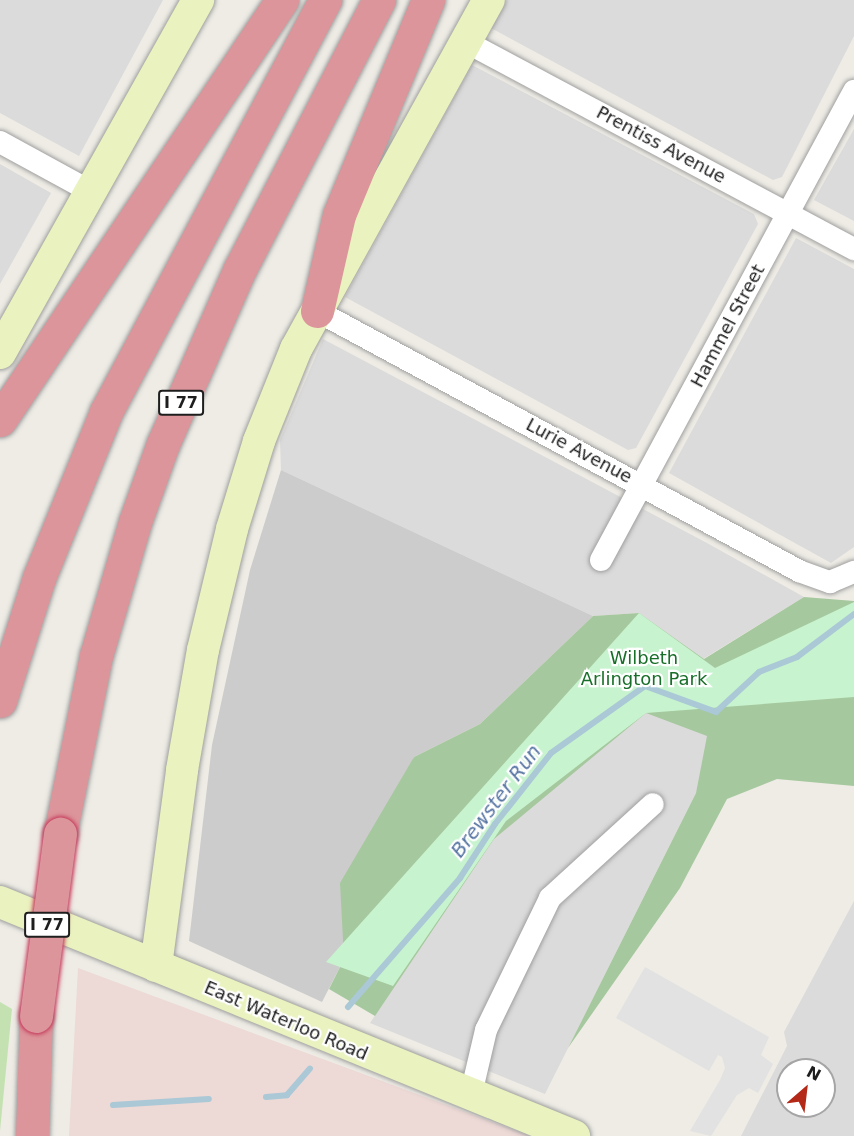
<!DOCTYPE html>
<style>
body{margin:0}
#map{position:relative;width:854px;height:1136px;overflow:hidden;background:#eeece5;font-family:"DejaVu Sans",sans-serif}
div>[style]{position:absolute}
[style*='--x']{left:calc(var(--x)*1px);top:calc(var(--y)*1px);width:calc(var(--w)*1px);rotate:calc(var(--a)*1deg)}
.residential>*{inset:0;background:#dcdbdb}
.commercial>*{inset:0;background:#edd9d6}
.religious>*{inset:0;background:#ccc}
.grass>*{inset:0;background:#c4e2b1}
.forest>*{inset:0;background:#a6c89e}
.park>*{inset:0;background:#c7f3cf}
.parking>*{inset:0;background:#e2e2e2}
.stream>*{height:6px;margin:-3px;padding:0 3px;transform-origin:3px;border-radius:3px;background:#aac8d6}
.roads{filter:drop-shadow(0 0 2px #9f9f9f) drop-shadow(0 0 2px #9f9f9f)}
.minor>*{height:22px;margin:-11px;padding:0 11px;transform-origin:11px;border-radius:11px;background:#fff}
.secondary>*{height:32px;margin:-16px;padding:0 16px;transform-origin:16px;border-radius:16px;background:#eaf2bf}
.motorway>*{height:33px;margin:-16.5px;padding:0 16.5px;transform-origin:16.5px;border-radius:16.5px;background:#dc959b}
.bridges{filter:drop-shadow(0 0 2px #c5395a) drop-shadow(0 0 2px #c5395a)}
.motorway-bridge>*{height:33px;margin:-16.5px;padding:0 16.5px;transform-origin:16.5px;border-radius:16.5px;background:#dc959b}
span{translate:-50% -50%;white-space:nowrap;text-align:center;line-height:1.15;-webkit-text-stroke:4.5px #fff;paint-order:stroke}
.shield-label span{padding:2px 4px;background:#fff;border:2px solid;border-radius:4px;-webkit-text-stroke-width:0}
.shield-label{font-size:16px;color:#1e1e1e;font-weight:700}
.street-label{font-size:18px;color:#1e1e1e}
.park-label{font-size:18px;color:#186f29}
.water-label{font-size:20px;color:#5574a2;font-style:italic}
.north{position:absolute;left:776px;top:1058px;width:60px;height:60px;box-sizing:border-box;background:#fff;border:2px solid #a5a5a5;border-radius:50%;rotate:28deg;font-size:16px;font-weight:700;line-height:24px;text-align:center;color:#1e1e1e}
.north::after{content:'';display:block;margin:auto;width:21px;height:27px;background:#b42817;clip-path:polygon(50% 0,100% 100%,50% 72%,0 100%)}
</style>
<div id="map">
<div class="residential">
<i style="clip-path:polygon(0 0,163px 0,79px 156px,0 113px)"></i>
<i style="clip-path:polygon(507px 0,854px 0,854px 36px,782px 177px,773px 180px,491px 28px)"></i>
<i style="clip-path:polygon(472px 65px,754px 214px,758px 224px,636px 448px,628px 450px,345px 297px)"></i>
<i style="clip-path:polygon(854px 129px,854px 221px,814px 200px)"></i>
<i style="clip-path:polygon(0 164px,51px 193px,0 284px)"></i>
<i style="clip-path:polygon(796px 238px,854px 269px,854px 547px,831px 563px,669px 473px)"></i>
<i style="clip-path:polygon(323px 339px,707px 543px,804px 597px,703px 659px,639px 613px,593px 616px,281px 470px,280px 440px)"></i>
<i style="clip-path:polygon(730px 707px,696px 793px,545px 1094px,370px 1023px,506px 821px,646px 713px)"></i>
<i style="clip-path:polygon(evenodd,854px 901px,854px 1136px,741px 1136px,787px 1046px,784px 1032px,854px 901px,788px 1070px,824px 1070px,824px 1106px,788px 1106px,788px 1070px)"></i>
</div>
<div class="commercial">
<i style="clip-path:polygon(78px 968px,530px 1136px,69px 1136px)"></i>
</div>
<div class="religious">
<i style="clip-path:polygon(281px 470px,593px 616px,480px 724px,414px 757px,344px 959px,322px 1002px,189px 941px,212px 745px,250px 570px)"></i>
</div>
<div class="grass">
<i style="clip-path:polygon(0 1002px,12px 1009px,0 1131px)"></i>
</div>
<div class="forest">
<i style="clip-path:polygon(804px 597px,854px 601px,854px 786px,777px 779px,727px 799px,680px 888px,568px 1048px,696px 793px,707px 736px,646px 713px,494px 839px,375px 1016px,329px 989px,344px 959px,340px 883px,414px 757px,480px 724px,593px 616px,639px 613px,704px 659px)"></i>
</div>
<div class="park">
<i style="clip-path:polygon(854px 602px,854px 697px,646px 713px,506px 821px,393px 986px,326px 962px,639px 613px,715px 668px)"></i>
</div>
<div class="parking">
<i style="clip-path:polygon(645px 967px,769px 1037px,761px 1055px,773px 1064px,758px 1093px,749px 1088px,737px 1095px,711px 1136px,690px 1131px,720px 1080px,725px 1068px,722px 1057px,718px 1055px,709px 1071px,616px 1018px)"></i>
</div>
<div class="stream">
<i style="--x:348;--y:1007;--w:171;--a:-49"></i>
<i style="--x:460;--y:878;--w:64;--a:-57.1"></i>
<i style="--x:495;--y:824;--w:90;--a:-51.7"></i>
<i style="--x:551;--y:753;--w:115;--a:-35.5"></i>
<i style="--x:645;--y:686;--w:76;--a:20.1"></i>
<i style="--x:716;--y:712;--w:59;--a:-42.9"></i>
<i style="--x:759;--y:672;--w:41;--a:-21.5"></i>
<i style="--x:797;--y:657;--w:71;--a:-37"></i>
<i style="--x:266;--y:1097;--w:21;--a:-5"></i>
<i style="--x:287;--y:1095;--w:35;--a:-49"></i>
<i style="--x:113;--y:1105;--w:96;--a:-3.6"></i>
</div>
<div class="roads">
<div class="minor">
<i style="--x:468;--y:43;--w:438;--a:28.1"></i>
<i style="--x:0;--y:142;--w:102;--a:28.6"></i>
<i style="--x:317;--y:311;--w:548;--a:28.34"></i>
<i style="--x:799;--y:571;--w:33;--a:20"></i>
<i style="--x:830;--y:582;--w:26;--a:-23"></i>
<i style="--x:601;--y:560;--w:533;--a:-61.66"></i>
<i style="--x:471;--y:1094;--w:66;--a:-76.8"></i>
<i style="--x:486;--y:1030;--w:147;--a:-64.1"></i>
<i style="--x:550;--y:898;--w:139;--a:-42.4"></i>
</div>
<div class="secondary">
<i style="--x:0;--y:353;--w:405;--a:-60.7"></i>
<i style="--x:0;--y:902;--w:620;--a:22.18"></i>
<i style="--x:156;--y:966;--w:198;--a:-82.4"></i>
<i style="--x:182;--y:770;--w:122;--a:-80.1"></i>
<i style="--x:203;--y:650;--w:124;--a:-76.5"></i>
<i style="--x:232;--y:529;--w:92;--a:-72.9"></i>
<i style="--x:259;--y:441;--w:99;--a:-68.1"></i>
<i style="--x:296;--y:349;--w:399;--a:-61.1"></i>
</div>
<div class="motorway">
<i style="--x:317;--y:311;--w:98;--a:-77.1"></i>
<i style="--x:339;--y:215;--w:233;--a:-67.5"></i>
<i style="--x:0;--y:420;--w:506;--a:-56.12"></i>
<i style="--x:0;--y:701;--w:129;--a:-72.4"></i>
<i style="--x:39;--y:578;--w:179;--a:-68"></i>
<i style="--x:106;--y:412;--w:467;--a:-62"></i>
<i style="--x:60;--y:834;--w:182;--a:-78.6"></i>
<i style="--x:96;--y:656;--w:140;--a:-73.8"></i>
<i style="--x:135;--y:522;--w:83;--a:-70.3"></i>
<i style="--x:163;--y:444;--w:191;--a:-66.3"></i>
<i style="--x:240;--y:269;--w:303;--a:-62.7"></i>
<i style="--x:32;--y:1136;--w:120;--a:-88.1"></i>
</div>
</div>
<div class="bridges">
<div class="motorway-bridge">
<i style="--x:36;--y:1016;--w:184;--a:-82.5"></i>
</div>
</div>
<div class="shield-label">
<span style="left:181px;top:403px">I 77</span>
<span style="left:47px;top:925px">I 77</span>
</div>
<div class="street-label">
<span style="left:661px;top:145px;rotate:28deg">Prentiss Avenue</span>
<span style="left:728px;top:326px;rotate:-62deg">Hammel Street</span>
<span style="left:579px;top:451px;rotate:28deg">Lurie Avenue</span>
<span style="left:286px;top:1021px;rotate:23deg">East Waterloo Road</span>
</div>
<div class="park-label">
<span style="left:644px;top:669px">Wilbeth<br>Arlington Park</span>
</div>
<div class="water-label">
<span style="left:496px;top:801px;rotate:-53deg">Brewster Run</span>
</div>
<div class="north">N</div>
</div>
